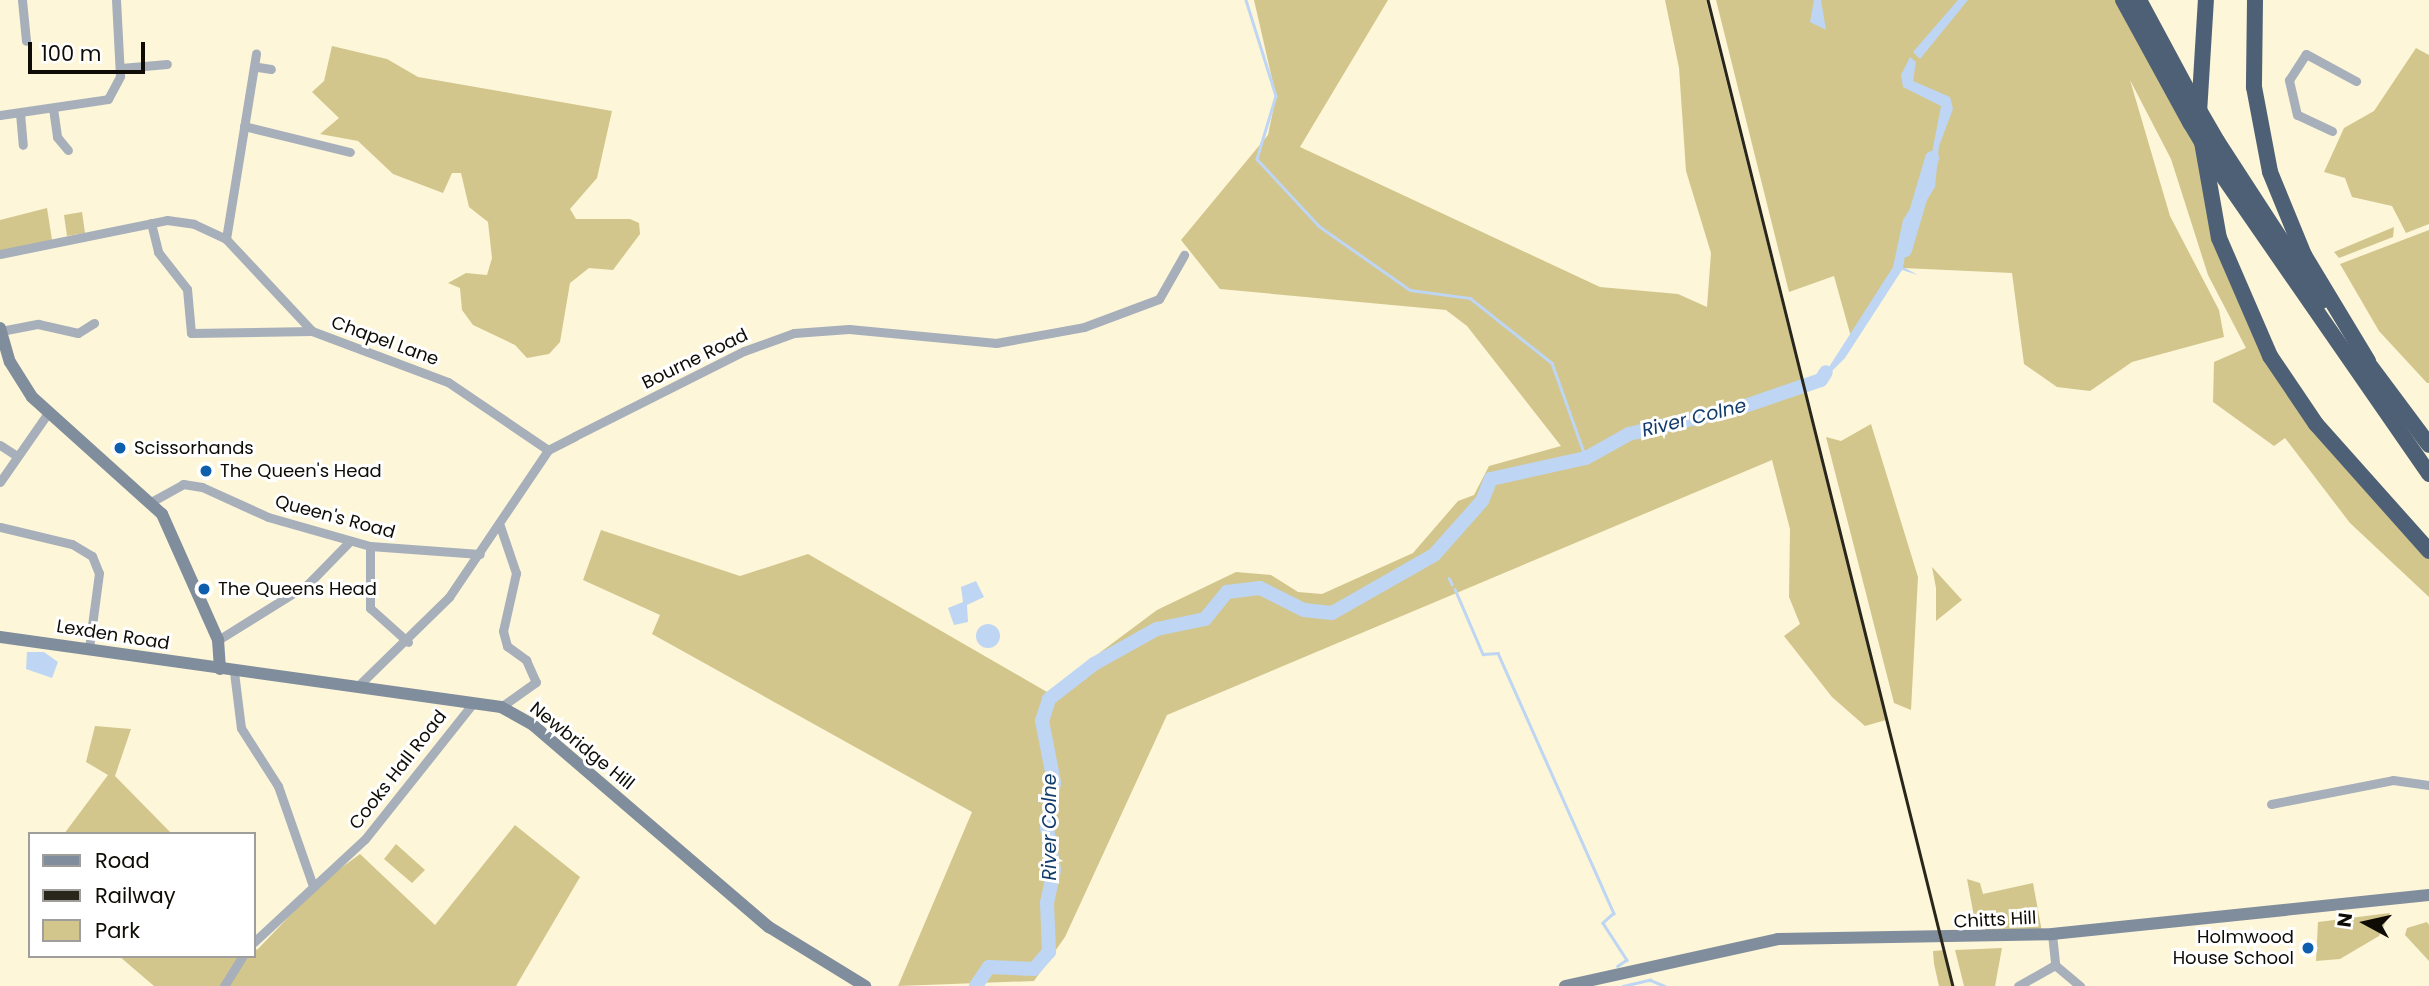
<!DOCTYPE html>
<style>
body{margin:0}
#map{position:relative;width:2429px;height:986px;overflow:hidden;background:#fdf6d8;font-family:Poppins,sans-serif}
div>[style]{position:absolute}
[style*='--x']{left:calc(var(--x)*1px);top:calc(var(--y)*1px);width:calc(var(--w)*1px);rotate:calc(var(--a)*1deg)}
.green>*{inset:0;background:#d2c68d}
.water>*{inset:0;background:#bed6f4}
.round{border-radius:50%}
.stream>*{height:2.5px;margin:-1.25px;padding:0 1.25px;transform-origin:1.25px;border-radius:1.25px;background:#bed6f4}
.river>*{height:14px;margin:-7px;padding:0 7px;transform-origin:7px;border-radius:7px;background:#bed6f4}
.street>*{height:9px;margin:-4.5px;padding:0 4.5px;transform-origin:4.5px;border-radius:4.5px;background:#a6afba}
.secondary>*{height:12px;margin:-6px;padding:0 6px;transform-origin:6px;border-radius:6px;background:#808d9c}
.highway>*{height:16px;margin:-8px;padding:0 8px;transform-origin:8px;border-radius:8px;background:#4e6075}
.rail>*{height:2.5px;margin:-1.25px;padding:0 1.25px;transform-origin:1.25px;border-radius:1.25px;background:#29261c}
.highway-bridge>*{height:16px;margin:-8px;padding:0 8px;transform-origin:8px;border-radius:8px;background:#4e6075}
.dots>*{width:19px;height:19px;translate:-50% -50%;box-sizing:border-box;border:4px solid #fff;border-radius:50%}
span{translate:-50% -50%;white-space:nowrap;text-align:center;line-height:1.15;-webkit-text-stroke:6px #fff;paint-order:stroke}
.street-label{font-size:18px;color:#0e0c04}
.poi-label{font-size:18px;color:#0e0c04}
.left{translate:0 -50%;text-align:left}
.right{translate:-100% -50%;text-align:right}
.water-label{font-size:19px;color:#123c69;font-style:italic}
.legend{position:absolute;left:28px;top:832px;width:228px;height:126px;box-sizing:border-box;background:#fff;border:2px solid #9f9e9b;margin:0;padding:9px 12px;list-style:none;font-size:21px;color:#0e0c04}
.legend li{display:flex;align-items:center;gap:14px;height:35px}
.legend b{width:35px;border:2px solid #9f9e9b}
.north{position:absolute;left:2331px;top:888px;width:70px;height:70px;-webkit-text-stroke:5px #fff;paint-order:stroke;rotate:278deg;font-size:19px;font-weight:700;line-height:28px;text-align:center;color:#0e0c04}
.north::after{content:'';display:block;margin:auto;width:24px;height:32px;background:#0e0c04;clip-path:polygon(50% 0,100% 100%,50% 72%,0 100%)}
.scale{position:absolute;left:28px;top:42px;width:117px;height:32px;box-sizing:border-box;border:4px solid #0e0c04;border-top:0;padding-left:9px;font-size:21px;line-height:24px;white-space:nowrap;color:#0e0c04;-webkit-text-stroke:5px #fff;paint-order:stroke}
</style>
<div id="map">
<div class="green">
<i style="clip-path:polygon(1254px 0,1388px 0,1300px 147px,1600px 287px,1678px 294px,1707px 307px,1711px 253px,1686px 171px,1679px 68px,1665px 0,1706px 0,1886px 720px,1865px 726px,1832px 697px,1784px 636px,1800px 624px,1789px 597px,1790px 529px,1772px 460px,1167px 715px,1065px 937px,1034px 981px,898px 986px,972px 812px,652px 634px,660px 615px,583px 580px,601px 530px,740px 576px,808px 554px,1047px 692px,1157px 610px,1236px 572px,1271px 575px,1298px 592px,1322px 594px,1413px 553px,1458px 501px,1474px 495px,1489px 466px,1561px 446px,1467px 326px,1446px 310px,1220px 289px,1181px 240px,1268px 135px,1276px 96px)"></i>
<i style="clip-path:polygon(1716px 0,2118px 0,2199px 151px,2259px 343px,2429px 557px,2429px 597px,2350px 523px,2285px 438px,2274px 446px,2213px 402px,2214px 362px,2246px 348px,2208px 275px,2171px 159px,2130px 80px,2170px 216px,2219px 310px,2224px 337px,2132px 362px,2090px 391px,2057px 387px,2024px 364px,2012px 273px,1903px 268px,1851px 337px,1834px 276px,1789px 292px)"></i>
<i style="clip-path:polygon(332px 46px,387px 59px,418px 77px,612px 111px,597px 178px,570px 209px,576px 219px,630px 219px,639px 223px,640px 234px,613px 270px,589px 268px,570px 283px,560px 342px,549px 354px,527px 358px,515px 345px,473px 325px,462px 310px,460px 288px,448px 283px,466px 273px,487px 275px,492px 258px,488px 222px,469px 207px,461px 173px,452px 173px,443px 193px,393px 174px,358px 141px,320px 134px,339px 118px,312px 92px,324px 81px)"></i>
<i style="clip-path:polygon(2416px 48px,2429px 55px,2429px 224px,2406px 233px,2392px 206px,2352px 197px,2345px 178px,2324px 172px,2344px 128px,2374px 111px)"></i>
<i style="clip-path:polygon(47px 208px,52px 240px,0 252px,0 220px)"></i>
<i style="clip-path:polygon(82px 212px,85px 233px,67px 236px,64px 215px)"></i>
<i style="clip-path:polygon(2394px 227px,2393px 237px,2339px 258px,2334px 252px)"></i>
<i style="clip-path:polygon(2429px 230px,2429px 383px,2427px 383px,2379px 331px,2340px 264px)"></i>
<i style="clip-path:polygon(1871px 424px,1918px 577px,1911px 710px,1894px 703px,1826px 437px,1841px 441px)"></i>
<i style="clip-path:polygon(1932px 567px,1962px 600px,1936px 621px,1936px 588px)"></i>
<i style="clip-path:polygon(95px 726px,131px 729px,115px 776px,172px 834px,64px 834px,108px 775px,86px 762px)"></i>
<i style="clip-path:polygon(515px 825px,580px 877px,516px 986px,154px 986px,119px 956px,254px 956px,254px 946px,257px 950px,322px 882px,360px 854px,435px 925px)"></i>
<i style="clip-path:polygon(396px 844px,425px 870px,412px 883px,384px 859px)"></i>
<i style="clip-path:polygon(1967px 879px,1980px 883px,1983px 894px,2033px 883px,2042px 932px,1977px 933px)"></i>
<i style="clip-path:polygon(2390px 913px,2379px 936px,2340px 959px,2316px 961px,2318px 922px)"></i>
<i style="clip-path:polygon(2427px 922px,2429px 925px,2429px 961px,2405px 935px,2407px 928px)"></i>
<i style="clip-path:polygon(2002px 948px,1995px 986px,1964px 986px,1955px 950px)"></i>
<i style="clip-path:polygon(1945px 950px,1953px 986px,1939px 986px,1934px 964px,1933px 951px)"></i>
</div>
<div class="water">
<i style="clip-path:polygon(1814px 0,1821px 0,1826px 30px,1810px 22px)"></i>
<i style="clip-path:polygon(1958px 0,1968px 0,1920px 59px,1913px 52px)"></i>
<i style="clip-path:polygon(1910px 57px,1916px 62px,1913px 81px,1950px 97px,1953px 109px,1939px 146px,1935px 187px,1912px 224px,1907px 246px,1903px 267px,1918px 275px,1902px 270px,1845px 358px,1814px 389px,1812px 381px,1829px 367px,1893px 267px,1903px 220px,1926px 184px,1941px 106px,1903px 87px,1901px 75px)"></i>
<i style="clip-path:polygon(976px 581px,984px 597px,967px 605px,968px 622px,954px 625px,948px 608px,963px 602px,961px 587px)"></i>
<i class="round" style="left:976px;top:624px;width:24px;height:24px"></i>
<i style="clip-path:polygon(27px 652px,44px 652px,58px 662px,52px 678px,26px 669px)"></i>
</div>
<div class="stream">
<i style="--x:1246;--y:0;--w:101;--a:72.6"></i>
<i style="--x:1276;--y:96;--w:66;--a:106.8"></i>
<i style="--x:1257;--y:159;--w:91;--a:47.2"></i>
<i style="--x:1319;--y:226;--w:111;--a:35.1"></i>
<i style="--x:1410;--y:290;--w:61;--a:7.6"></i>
<i style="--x:1470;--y:298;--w:105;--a:38.4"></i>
<i style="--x:1552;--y:363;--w:101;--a:70.3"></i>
<i style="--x:1449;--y:578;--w:7;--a:63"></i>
<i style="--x:1455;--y:589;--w:71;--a:66.7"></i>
<i style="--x:1483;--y:654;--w:15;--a:-4"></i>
<i style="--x:1498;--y:653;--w:285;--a:66"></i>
<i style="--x:1614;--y:913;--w:15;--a:138"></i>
<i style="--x:1603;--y:923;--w:44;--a:57"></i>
<i style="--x:1627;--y:960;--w:11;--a:146"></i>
<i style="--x:1623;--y:986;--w:28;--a:-13"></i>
<i style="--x:1650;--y:980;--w:16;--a:22"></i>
</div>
<div class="river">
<i style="--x:1905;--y:250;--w:96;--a:-73.6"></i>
<i style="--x:976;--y:986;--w:23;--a:-56"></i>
<i style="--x:989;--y:967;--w:45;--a:2.5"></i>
<i style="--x:1034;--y:969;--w:23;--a:-49"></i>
<i style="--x:1049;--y:952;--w:49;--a:-92.3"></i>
<i style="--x:1047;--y:903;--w:34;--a:-78"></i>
<i style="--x:1054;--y:870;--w:43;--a:-99.5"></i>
<i style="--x:1047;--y:828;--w:47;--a:-81.3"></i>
<i style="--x:1054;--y:782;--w:62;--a:-101.1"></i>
<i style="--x:1042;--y:721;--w:23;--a:-72"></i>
<i style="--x:1049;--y:699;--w:57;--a:-37.9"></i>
<i style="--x:1094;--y:664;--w:72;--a:-29.1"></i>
<i style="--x:1157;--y:629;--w:49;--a:-11.8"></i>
<i style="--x:1205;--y:619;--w:35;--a:-51"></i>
<i style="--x:1227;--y:592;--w:33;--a:-7"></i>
<i style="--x:1260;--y:588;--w:49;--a:26.6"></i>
<i style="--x:1304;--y:610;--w:28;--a:6"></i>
<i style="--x:1332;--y:613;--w:117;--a:-29.6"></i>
<i style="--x:1434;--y:555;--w:72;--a:-48.4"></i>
<i style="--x:1482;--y:501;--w:24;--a:-68"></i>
<i style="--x:1491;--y:479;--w:97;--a:-12.5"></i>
<i style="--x:1586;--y:458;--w:49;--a:-29.2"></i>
<i style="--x:1629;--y:434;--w:116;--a:-13.4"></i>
<i style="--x:1742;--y:407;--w:83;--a:-18.9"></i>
<i style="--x:1821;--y:380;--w:9;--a:-58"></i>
</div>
<div class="street">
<i style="--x:22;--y:0;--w:41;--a:84.4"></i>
<i style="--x:258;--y:67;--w:13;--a:9"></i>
<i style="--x:121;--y:68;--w:46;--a:-5"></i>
<i style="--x:53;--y:108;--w:29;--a:82"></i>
<i style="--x:57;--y:137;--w:17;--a:50"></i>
<i style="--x:20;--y:113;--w:32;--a:85"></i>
<i style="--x:0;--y:115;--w:109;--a:-8.4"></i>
<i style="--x:108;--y:99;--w:26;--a:-62"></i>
<i style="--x:120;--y:76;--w:76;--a:-93"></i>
<i style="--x:244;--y:126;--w:109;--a:13.8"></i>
<i style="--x:2332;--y:131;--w:38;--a:-155"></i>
<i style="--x:2297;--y:115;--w:36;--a:-103"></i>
<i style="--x:2289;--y:80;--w:31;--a:-57"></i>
<i style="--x:2306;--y:54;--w:57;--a:28.4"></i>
<i style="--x:151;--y:223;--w:30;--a:76"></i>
<i style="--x:158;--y:252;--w:47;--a:51.9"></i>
<i style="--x:187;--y:289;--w:44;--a:84.8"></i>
<i style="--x:191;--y:333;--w:121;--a:-0.9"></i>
<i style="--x:226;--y:239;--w:188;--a:-80.8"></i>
<i style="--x:0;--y:254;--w:170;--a:-11.5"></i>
<i style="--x:167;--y:220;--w:27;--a:8"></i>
<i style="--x:194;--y:224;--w:35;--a:25"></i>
<i style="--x:226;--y:239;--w:126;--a:46.9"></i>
<i style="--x:312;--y:331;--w:145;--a:20.6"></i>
<i style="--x:448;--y:382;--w:121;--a:34.2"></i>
<i style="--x:1;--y:331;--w:38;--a:-11"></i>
<i style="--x:38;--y:324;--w:41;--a:12.7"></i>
<i style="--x:78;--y:333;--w:19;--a:-32"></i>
<i style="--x:0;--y:445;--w:17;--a:33"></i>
<i style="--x:0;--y:482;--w:84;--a:-55.2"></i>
<i style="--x:151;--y:502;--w:37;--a:-29"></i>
<i style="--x:183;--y:484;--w:19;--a:9"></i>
<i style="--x:202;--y:487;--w:72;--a:24.4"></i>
<i style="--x:268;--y:517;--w:106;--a:15.9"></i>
<i style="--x:370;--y:546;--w:110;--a:4.2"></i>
<i style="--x:500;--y:526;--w:50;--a:71.2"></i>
<i style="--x:516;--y:573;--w:59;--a:102.6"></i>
<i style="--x:503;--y:631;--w:16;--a:75"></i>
<i style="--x:507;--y:646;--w:24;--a:36"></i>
<i style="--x:526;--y:660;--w:24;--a:66"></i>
<i style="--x:536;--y:682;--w:43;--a:144.5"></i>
<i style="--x:0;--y:527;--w:74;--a:13.3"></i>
<i style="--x:72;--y:544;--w:23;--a:31"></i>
<i style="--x:92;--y:556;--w:18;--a:68"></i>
<i style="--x:99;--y:573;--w:76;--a:97.6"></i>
<i style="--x:370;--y:546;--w:62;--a:90"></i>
<i style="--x:370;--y:608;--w:51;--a:41.8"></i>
<i style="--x:218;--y:640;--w:106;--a:-31.9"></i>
<i style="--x:308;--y:584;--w:60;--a:-45.7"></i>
<i style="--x:234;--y:672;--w:56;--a:82.9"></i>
<i style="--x:241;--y:728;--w:69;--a:57.5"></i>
<i style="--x:278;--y:786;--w:103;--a:70.7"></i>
<i style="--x:361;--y:683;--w:123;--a:-44.3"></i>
<i style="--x:449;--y:597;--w:177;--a:-56"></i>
<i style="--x:548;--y:450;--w:30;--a:-27"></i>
<i style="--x:575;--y:436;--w:189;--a:-26.7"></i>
<i style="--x:744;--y:351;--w:53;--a:-19.8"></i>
<i style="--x:794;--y:333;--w:55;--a:-4.2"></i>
<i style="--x:849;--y:329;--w:148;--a:5.4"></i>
<i style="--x:996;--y:343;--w:89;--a:-10.3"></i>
<i style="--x:1084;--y:327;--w:80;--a:-20.5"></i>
<i style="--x:1159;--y:299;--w:51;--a:-60.4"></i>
<i style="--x:2271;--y:804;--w:124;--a:-11.1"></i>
<i style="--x:2393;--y:780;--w:36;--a:8"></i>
<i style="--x:2052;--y:934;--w:31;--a:84"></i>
<i style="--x:2055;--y:965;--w:33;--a:40"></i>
<i style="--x:254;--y:942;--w:151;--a:-42.9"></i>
<i style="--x:365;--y:839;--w:175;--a:-51.5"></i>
<i style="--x:224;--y:986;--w:36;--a:-58"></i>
<i style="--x:2018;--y:986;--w:43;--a:-29.6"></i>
</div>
<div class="secondary">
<i style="--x:0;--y:328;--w:35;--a:74"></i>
<i style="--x:10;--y:362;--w:41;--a:57.8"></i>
<i style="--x:32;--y:397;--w:175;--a:42"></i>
<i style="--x:162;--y:514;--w:138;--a:66"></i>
<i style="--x:218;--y:640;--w:29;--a:86"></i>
<i style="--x:0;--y:637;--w:506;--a:7.95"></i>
<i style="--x:501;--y:707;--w:37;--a:29"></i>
<i style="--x:533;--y:725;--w:311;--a:40.6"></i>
<i style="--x:769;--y:927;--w:113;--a:31.6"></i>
<i style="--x:1565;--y:986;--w:218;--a:-12.4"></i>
<i style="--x:1778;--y:939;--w:274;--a:-1"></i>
<i style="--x:2052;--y:934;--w:379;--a:-5.9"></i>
</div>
<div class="highway">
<i style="--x:2123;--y:0;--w:141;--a:61.3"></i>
<i style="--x:2139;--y:0;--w:103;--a:61.7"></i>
<i style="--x:2255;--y:0;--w:87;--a:90.7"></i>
<i style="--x:2254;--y:87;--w:86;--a:79.3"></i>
<i style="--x:2270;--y:172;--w:90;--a:67.7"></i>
<i style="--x:2304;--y:255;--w:124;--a:58.9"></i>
<i style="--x:2199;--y:113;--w:113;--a:-86.5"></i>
<i style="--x:2217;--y:141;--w:191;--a:57"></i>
<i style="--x:2202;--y:142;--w:97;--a:80"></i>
<i style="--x:2219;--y:238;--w:129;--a:66.6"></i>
<i style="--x:2270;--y:356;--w:82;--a:55.9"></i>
<i style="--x:2316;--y:424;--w:170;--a:48.3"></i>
<i style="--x:2218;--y:169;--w:371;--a:55.3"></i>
<i style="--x:2362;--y:355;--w:112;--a:53.3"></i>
</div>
<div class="rail">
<i style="--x:1708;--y:0;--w:1016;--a:76.05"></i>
</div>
<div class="highway-bridge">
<i style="--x:2188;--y:91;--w:58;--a:59.9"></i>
<i style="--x:2191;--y:124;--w:52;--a:59"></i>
</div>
<div class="dots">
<i style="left:120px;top:448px;background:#0d5fad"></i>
<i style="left:206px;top:471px;background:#0d5fad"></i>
<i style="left:204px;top:589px;background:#0d5fad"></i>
<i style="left:2308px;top:948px;background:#0d5fad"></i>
</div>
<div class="street-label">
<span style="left:385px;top:341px;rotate:20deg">Chapel Lane</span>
<span style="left:695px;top:359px;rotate:-26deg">Bourne Road</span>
<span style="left:335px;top:517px;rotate:15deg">Queen's Road</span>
<span style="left:113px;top:635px;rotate:9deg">Lexden Road</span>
<span style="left:582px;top:746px;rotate:39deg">Newbridge Hill</span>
<span style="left:398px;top:770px;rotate:-52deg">Cooks Hall Road</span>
<span style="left:1995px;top:920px;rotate:-3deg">Chitts Hill</span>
</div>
<div class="poi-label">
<span class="left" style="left:134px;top:448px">Scissorhands</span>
<span class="left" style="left:220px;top:471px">The Queen's Head</span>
<span class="left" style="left:218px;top:589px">The Queens Head</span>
<span class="right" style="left:2294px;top:948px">Holmwood<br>House School</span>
</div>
<div class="water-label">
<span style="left:1694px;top:418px;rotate:-14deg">River Colne</span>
<span style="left:1050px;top:827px;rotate:-90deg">River Colne</span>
</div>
<ul class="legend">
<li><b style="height:9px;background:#808d9c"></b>Road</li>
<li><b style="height:9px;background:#29261c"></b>Railway</li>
<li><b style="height:19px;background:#d2c68d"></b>Park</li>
</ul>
<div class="north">N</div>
<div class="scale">100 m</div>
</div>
